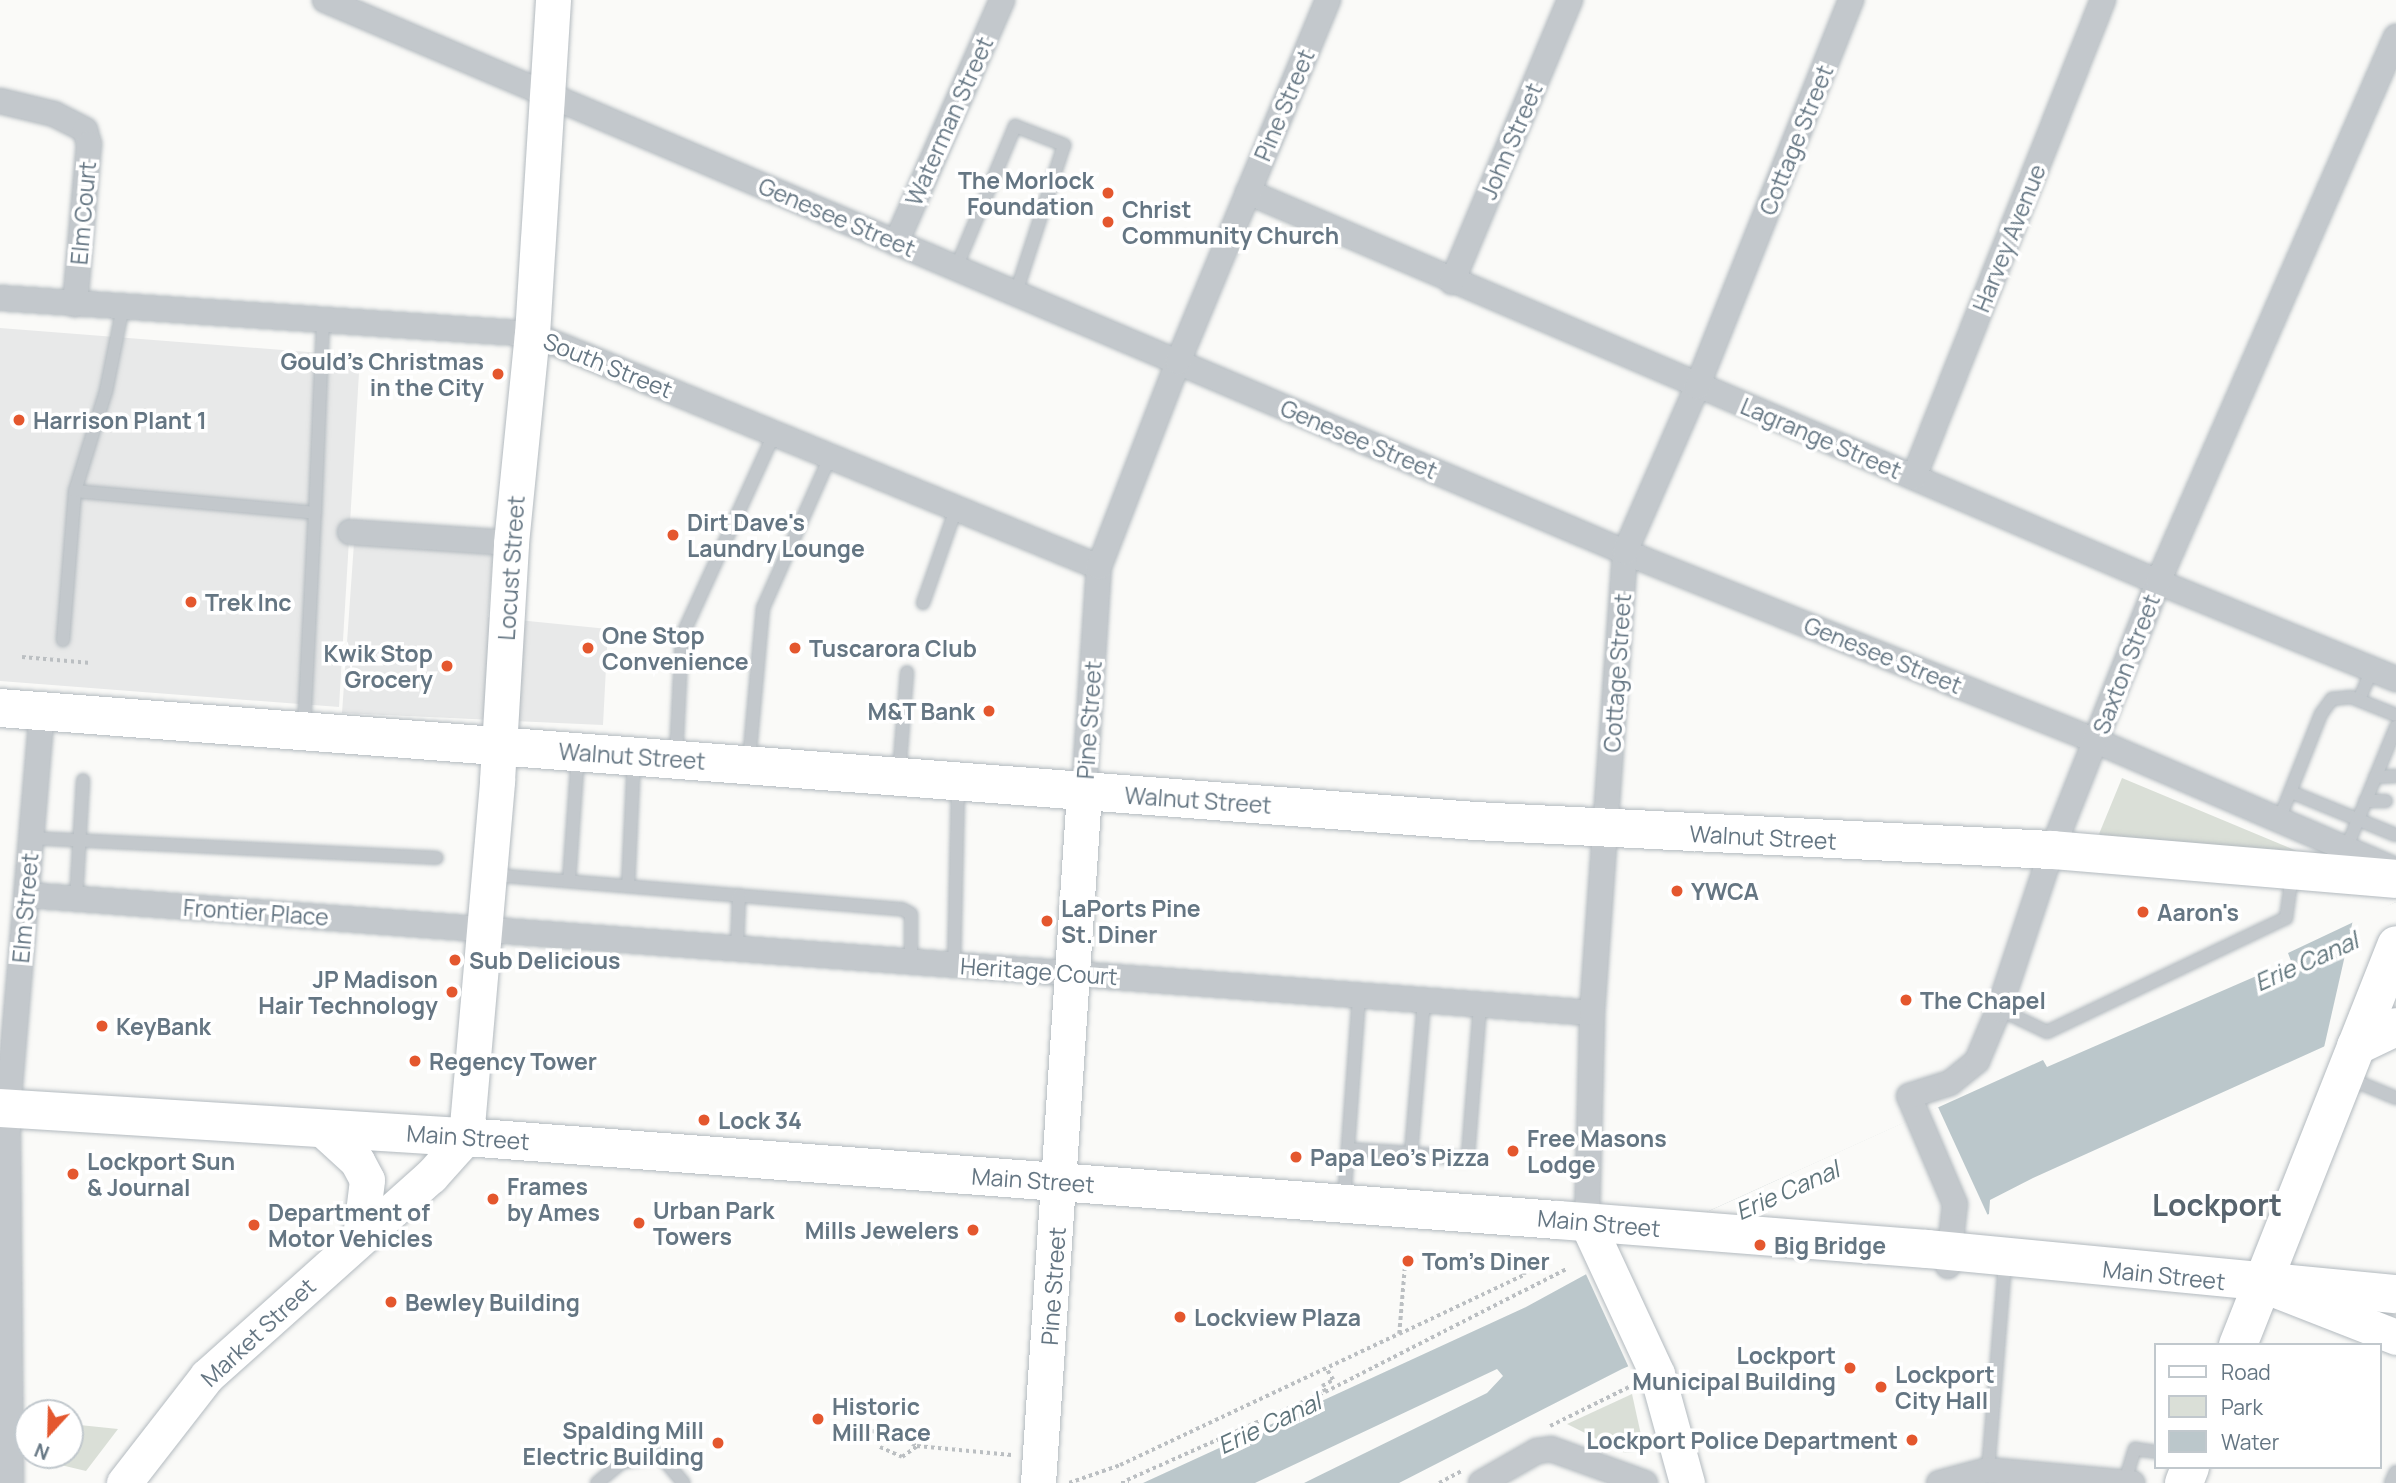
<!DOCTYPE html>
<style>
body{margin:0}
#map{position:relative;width:2396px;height:1483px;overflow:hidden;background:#fafaf8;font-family:Manrope,sans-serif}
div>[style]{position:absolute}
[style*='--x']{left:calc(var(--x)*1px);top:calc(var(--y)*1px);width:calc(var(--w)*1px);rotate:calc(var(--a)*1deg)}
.built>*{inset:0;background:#e8e9e9}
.green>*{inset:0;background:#dadfd7}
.water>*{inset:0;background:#bbc7cb}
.pier>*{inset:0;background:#fafaf8}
.path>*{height:3.5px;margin-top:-1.75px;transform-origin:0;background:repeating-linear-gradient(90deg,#bbbfc2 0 3.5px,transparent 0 7px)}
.roads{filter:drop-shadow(0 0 2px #b3babf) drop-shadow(0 0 2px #b3babf)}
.lane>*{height:12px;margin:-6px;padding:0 6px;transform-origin:6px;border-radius:6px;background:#c3c8cc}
.street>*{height:24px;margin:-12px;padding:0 12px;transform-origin:12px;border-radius:12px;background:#c3c8cc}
.secondary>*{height:35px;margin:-17.5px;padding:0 17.5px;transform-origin:17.5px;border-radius:17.5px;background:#fff}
.primary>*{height:38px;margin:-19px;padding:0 19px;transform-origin:19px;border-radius:19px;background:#fff}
.highway>*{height:38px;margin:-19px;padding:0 19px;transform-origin:19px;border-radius:19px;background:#fff}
.dots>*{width:19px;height:19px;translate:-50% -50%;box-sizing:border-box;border:4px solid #fff;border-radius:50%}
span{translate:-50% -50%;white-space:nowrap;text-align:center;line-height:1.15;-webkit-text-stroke:7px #fff;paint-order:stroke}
.street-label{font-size:23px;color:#657683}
.poi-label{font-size:23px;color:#657683;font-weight:700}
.right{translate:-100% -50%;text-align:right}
.left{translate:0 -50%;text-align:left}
.water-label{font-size:24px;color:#60757c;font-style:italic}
.district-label{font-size:30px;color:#57646e;font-weight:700}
.legend{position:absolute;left:2154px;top:1343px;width:228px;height:126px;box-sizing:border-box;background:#fff;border:2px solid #c1c8cd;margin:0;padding:9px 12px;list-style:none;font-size:21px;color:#657683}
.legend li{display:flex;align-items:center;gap:14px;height:35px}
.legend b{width:35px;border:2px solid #c1c8cd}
.north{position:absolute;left:14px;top:1399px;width:70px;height:70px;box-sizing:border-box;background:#fff;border:2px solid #c1c8cd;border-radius:50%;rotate:202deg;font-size:19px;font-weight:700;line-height:28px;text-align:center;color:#657683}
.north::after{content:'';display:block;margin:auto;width:24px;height:32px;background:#e4572e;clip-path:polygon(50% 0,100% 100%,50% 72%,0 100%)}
</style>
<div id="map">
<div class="built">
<i style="clip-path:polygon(0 328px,360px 356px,339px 707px,0 681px)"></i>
<i style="clip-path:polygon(354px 543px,493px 554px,488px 617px,608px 629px,603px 725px,342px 713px)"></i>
</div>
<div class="green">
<i style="clip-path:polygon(2122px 778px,2297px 851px,2107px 840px,2099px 834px)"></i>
<i style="clip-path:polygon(1632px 1394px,1643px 1444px,1638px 1452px,1625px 1453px,1567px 1424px)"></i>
<i style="clip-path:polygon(70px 1424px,118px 1429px,86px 1471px,44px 1461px,44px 1455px,70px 1455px)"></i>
</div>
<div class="water">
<i style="clip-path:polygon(2396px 902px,2396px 1014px,2033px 1178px,1990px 1200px,1989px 1214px,1622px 1369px,1399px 1483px,1304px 1483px,1487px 1393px,1503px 1376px,1497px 1369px,1255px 1483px,1143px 1483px,1526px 1307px,1669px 1229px,2043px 1060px,2047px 1067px,2291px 961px,2288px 953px)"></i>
</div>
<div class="pier">
<i style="clip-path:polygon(2396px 902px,2396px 1017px,2323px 1052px,2353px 920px)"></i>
<i style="clip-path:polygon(1938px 1107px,1989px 1218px,1630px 1370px,1585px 1272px,1669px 1229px)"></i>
</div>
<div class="path">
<i style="--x:22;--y:657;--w:69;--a:5"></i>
<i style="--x:1399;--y:1334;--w:138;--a:-25.3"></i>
<i style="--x:1524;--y:1275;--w:16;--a:-90"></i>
<i style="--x:1325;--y:1392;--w:7;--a:-117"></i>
<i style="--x:1322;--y:1386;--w:13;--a:-29"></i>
<i style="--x:1333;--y:1380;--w:13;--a:-122"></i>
<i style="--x:1550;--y:1426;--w:90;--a:-26.3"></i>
<i style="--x:872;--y:1431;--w:29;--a:12"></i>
<i style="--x:900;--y:1437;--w:19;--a:28"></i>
<i style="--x:917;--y:1446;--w:95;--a:5.4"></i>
<i style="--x:880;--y:1447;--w:24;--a:24"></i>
<i style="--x:902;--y:1457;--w:19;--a:-36"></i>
<i style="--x:1127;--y:1480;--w:217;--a:-24"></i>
<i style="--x:1325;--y:1392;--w:271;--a:-27"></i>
<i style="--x:1069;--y:1483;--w:54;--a:-19.4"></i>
<i style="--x:1120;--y:1465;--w:308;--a:-25.2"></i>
<i style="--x:1399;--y:1334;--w:83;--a:-85.2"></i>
<i style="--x:1121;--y:1483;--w:8;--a:0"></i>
<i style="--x:1439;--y:1483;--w:26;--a:-28"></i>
</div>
<div class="roads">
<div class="lane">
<i style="--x:956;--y:268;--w:154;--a:-67.4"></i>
<i style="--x:1015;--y:126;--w:53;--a:21.2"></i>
<i style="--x:1064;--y:145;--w:156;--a:108"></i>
<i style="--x:75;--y:491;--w:241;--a:5.2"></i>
<i style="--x:315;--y:513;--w:193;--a:-87.6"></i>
<i style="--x:923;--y:603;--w:100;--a:-70.7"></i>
<i style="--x:63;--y:640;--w:149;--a:-85.4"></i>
<i style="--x:75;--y:491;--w:105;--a:-72.8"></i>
<i style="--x:106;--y:391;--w:86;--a:-78.6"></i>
<i style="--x:2359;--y:700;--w:34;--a:-67"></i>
<i style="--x:304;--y:727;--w:214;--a:-87.1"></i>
<i style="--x:676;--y:756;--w:120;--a:-87.1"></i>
<i style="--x:682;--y:636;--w:222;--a:-65.5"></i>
<i style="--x:749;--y:761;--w:154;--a:-84.8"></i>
<i style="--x:763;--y:608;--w:165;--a:-66.1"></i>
<i style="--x:899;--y:774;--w:102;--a:-85.5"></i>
<i style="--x:2375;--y:777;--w:21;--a:-3"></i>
<i style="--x:2291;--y:792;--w:113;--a:22.3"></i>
<i style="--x:2365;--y:801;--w:21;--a:0"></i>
<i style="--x:2279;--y:820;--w:114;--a:-68.4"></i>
<i style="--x:2321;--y:714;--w:19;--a:-54"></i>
<i style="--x:2332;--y:699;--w:19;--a:-6"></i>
<i style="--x:2351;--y:697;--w:48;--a:21.8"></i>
<i style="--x:31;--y:838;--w:406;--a:2.8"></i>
<i style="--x:2346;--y:849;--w:132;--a:-67.7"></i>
<i style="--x:493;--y:875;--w:410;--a:4.8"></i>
<i style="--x:902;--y:909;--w:10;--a:29"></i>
<i style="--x:911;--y:914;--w:47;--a:90"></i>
<i style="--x:569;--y:881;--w:125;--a:-85.9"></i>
<i style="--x:628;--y:886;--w:126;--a:-87.3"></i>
<i style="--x:76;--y:899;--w:119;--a:-86.6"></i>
<i style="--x:737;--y:948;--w:53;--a:-87.8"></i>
<i style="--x:954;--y:965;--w:179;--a:-88.7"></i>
<i style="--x:1999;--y:1009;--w:53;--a:25.6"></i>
<i style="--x:2047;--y:1032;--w:265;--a:-25.5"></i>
<i style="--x:2286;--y:918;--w:42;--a:-81.9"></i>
<i style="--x:2348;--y:1078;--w:52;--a:22.6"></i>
<i style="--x:1348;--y:1149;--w:63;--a:3.6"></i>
<i style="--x:1411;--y:1153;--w:153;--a:-85.1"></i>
<i style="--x:1411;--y:1153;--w:54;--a:6.3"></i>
<i style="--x:1465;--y:1159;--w:5;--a:-53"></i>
<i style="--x:1468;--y:1155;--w:150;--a:-85.4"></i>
<i style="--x:1344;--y:1201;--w:206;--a:-85.8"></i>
<i style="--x:1988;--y:1470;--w:209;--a:-85.3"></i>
<i style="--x:2125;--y:1481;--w:34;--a:-73"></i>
<i style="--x:2135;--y:1449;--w:21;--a:8"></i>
<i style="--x:597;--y:1483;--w:33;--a:-40"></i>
<i style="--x:622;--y:1462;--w:39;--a:-9"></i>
<i style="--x:661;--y:1456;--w:35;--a:50"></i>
<i style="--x:2391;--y:1483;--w:12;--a:-66"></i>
</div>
<div class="street">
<i style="--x:325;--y:0;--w:1412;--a:23.01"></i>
<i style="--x:1625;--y:552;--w:508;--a:21.86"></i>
<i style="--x:2096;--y:741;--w:326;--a:23.3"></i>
<i style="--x:0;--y:101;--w:56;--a:13.5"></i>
<i style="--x:54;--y:114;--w:35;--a:27"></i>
<i style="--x:85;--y:130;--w:15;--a:74"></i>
<i style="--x:89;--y:144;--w:161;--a:95"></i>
<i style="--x:1248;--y:192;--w:990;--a:23.2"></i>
<i style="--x:2158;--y:582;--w:257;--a:22.2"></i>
<i style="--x:896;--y:243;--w:265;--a:-66.4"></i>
<i style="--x:1452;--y:282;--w:306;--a:-67.3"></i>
<i style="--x:0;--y:298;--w:533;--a:3.87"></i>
<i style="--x:532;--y:334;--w:613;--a:22.34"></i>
<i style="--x:1914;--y:477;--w:513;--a:-68.39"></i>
<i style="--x:350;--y:532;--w:161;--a:3.9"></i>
<i style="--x:1084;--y:792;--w:225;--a:-86.2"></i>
<i style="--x:1099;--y:567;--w:220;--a:-68.9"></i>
<i style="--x:1178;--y:362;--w:392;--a:-67.5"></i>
<i style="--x:27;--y:895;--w:1569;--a:4.31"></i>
<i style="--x:1587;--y:1223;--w:210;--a:-88.6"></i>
<i style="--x:1592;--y:1013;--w:462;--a:-85.9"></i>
<i style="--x:1625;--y:552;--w:180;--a:-66.4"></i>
<i style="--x:1697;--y:387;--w:417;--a:-68.3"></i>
<i style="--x:1948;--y:1266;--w:62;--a:-83.6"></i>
<i style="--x:1955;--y:1204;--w:117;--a:-113.1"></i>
<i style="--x:1909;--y:1096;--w:43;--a:-17.6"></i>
<i style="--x:1950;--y:1083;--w:35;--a:-39"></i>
<i style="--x:1977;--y:1061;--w:56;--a:-67.1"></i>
<i style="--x:1999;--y:1009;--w:168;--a:-71.6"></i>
<i style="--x:2052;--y:850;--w:288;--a:-68.4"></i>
<i style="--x:2158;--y:582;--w:595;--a:-66.41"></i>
<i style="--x:11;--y:1483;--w:375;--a:-90.5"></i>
<i style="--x:8;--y:1108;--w:398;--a:-85.1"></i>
<i style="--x:1481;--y:1483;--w:64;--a:-29.7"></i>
<i style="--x:1537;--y:1451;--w:14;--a:-8"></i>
<i style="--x:1551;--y:1449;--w:100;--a:19.9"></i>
<i style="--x:1939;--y:1483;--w:51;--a:-14.9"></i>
<i style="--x:1988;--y:1470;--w:145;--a:5.2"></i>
</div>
<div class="secondary">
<i style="--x:321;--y:1128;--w:49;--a:42.5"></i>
<i style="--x:357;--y:1161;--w:21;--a:62"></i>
<i style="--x:367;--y:1180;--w:57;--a:97"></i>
<i style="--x:1587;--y:1223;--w:166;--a:65.1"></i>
<i style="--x:1657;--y:1374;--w:113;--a:74.6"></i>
<i style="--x:2271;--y:1288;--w:134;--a:21.4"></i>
<i style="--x:124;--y:1483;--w:135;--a:-52.2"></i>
<i style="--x:207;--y:1376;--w:300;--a:-41.8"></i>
<i style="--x:431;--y:1176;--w:52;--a:-48.1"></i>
<i style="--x:466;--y:1137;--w:357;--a:-85"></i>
<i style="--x:497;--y:781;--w:238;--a:-86.6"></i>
<i style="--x:511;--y:543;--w:210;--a:-84.3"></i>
<i style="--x:532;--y:334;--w:335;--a:-86.4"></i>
<i style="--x:1038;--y:1483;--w:693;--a:-86.19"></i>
</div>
<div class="primary">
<i style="--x:0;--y:1108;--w:467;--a:3.6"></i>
<i style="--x:466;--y:1137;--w:1095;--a:4.35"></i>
<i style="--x:1558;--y:1220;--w:370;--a:4.5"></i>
<i style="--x:1927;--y:1249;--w:471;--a:5.5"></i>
<i style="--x:2238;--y:1345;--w:430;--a:-68.4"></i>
<i style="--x:2184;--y:1483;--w:17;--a:-69"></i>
</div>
<div class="highway">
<i style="--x:0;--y:708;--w:1479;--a:4.38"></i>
<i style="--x:1475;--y:821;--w:578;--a:2.88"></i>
<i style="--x:2052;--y:850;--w:345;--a:4.8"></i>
<i style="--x:2356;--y:1046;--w:44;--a:-25.4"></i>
</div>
</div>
<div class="dots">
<i style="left:1108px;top:193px;background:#e4572e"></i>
<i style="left:1108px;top:222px;background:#e4572e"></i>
<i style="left:498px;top:374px;background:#e4572e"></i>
<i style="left:19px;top:420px;background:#e4572e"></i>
<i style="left:673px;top:535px;background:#e4572e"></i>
<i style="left:191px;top:602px;background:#e4572e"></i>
<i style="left:588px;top:648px;background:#e4572e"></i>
<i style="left:795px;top:648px;background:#e4572e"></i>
<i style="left:447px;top:666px;background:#e4572e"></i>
<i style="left:989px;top:711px;background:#e4572e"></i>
<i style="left:1677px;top:891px;background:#e4572e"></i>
<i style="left:2143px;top:912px;background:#e4572e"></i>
<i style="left:1047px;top:921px;background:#e4572e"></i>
<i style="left:455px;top:960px;background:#e4572e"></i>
<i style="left:452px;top:992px;background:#e4572e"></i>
<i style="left:1906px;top:1000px;background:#e4572e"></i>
<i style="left:102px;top:1026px;background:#e4572e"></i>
<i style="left:415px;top:1061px;background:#e4572e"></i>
<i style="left:704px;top:1120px;background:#e4572e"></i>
<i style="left:1513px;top:1151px;background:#e4572e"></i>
<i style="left:1296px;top:1157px;background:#e4572e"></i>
<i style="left:73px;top:1174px;background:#e4572e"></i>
<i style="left:493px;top:1199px;background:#e4572e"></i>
<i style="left:639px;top:1223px;background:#e4572e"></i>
<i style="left:254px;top:1225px;background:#e4572e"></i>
<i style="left:973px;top:1230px;background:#e4572e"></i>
<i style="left:1760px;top:1245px;background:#e4572e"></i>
<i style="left:1408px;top:1261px;background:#e4572e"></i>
<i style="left:391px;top:1302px;background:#e4572e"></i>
<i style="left:1180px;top:1317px;background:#e4572e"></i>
<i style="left:1850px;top:1368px;background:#e4572e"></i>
<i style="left:1881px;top:1387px;background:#e4572e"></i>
<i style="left:818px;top:1419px;background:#e4572e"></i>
<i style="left:1912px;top:1440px;background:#e4572e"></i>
<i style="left:718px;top:1443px;background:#e4572e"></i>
</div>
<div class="street-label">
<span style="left:1284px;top:105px;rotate:-67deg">Pine Street</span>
<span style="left:949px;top:121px;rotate:-66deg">Waterman Street</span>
<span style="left:1796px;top:140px;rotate:-68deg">Cottage Street</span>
<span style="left:1511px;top:141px;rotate:-67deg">John Street</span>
<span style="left:83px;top:213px;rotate:-85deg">Elm Court</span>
<span style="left:837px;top:217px;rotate:23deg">Genesee Street</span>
<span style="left:2009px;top:238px;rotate:-68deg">Harvey Avenue</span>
<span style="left:608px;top:365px;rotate:22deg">South Street</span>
<span style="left:1821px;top:438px;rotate:23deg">Lagrange Street</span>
<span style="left:1359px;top:439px;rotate:23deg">Genesee Street</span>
<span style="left:511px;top:568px;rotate:-86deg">Locust Street</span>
<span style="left:1883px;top:655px;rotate:22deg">Genesee Street</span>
<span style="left:2126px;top:664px;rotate:-69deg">Saxton Street</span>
<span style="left:1617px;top:673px;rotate:-86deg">Cottage Street</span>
<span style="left:1089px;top:720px;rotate:-86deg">Pine Street</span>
<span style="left:632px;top:756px;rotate:4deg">Walnut Street</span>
<span style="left:1198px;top:800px;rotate:4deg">Walnut Street</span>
<span style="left:1763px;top:837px;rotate:3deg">Walnut Street</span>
<span style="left:25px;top:908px;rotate:-85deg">Elm Street</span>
<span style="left:256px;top:912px;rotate:4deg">Frontier Place</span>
<span style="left:1039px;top:971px;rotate:4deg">Heritage Court</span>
<span style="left:468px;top:1137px;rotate:4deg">Main Street</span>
<span style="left:1033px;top:1180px;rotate:4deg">Main Street</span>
<span style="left:1599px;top:1223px;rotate:5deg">Main Street</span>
<span style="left:2164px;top:1275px;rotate:6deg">Main Street</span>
<span style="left:1053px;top:1286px;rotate:-86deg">Pine Street</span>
<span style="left:258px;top:1332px;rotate:-43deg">Market Street</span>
</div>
<div class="poi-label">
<span class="right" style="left:1094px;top:193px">The Morlock<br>Foundation</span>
<span class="left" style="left:1122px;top:222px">Christ<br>Community Church</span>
<span class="right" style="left:484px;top:374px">Gould's Christmas<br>in the City</span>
<span class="left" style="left:33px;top:420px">Harrison Plant 1</span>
<span class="left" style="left:687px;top:535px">Dirt Dave's<br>Laundry Lounge</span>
<span class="left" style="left:205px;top:602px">Trek Inc</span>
<span class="left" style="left:602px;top:648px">One Stop<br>Convenience</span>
<span class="left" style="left:809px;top:648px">Tuscarora Club</span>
<span class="right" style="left:433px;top:666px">Kwik Stop<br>Grocery</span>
<span class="right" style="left:975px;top:711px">M&amp;T Bank</span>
<span class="left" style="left:1691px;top:891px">YWCA</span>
<span class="left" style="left:1061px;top:921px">LaPorts Pine<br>St. Diner</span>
<span class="left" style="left:2157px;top:912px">Aaron's</span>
<span class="left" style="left:469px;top:960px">Sub Delicious</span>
<span class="right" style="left:438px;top:992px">JP Madison<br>Hair Technology</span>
<span class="left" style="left:1920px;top:1000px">The Chapel</span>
<span class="left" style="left:116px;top:1026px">KeyBank</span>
<span class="left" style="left:429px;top:1061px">Regency Tower</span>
<span class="left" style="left:718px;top:1120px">Lock 34</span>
<span class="left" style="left:1527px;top:1151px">Free Masons<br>Lodge</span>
<span class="left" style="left:1310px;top:1157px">Papa Leo's Pizza</span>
<span class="left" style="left:87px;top:1174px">Lockport Sun<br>&amp; Journal</span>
<span class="left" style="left:507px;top:1199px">Frames<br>by Ames</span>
<span class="left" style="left:653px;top:1223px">Urban Park<br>Towers</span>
<span class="left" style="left:268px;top:1225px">Department of<br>Motor Vehicles</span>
<span class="right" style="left:959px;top:1230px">Mills Jewelers</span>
<span class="left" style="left:1774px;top:1245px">Big Bridge</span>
<span class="left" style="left:1422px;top:1261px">Tom's Diner</span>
<span class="left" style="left:405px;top:1302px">Bewley Building</span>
<span class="left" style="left:1194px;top:1317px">Lockview Plaza</span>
<span class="right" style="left:1836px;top:1368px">Lockport<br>Municipal Building</span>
<span class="left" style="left:1895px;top:1387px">Lockport<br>City Hall</span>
<span class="left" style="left:832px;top:1419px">Historic<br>Mill Race</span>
<span class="right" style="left:704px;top:1443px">Spalding Mill<br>Electric Building</span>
<span class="right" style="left:1898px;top:1440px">Lockport Police Department</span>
</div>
<div class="water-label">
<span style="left:2306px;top:961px;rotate:-24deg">Erie Canal</span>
<span style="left:1787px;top:1190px;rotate:-24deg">Erie Canal</span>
<span style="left:1269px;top:1423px;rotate:-25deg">Erie Canal</span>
</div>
<div class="district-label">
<span style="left:2217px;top:1205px">Lockport</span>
</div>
<ul class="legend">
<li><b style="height:9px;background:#fff"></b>Road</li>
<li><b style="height:19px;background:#dadfd7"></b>Park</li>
<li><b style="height:19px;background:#bbc7cb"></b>Water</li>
</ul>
<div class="north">N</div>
</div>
